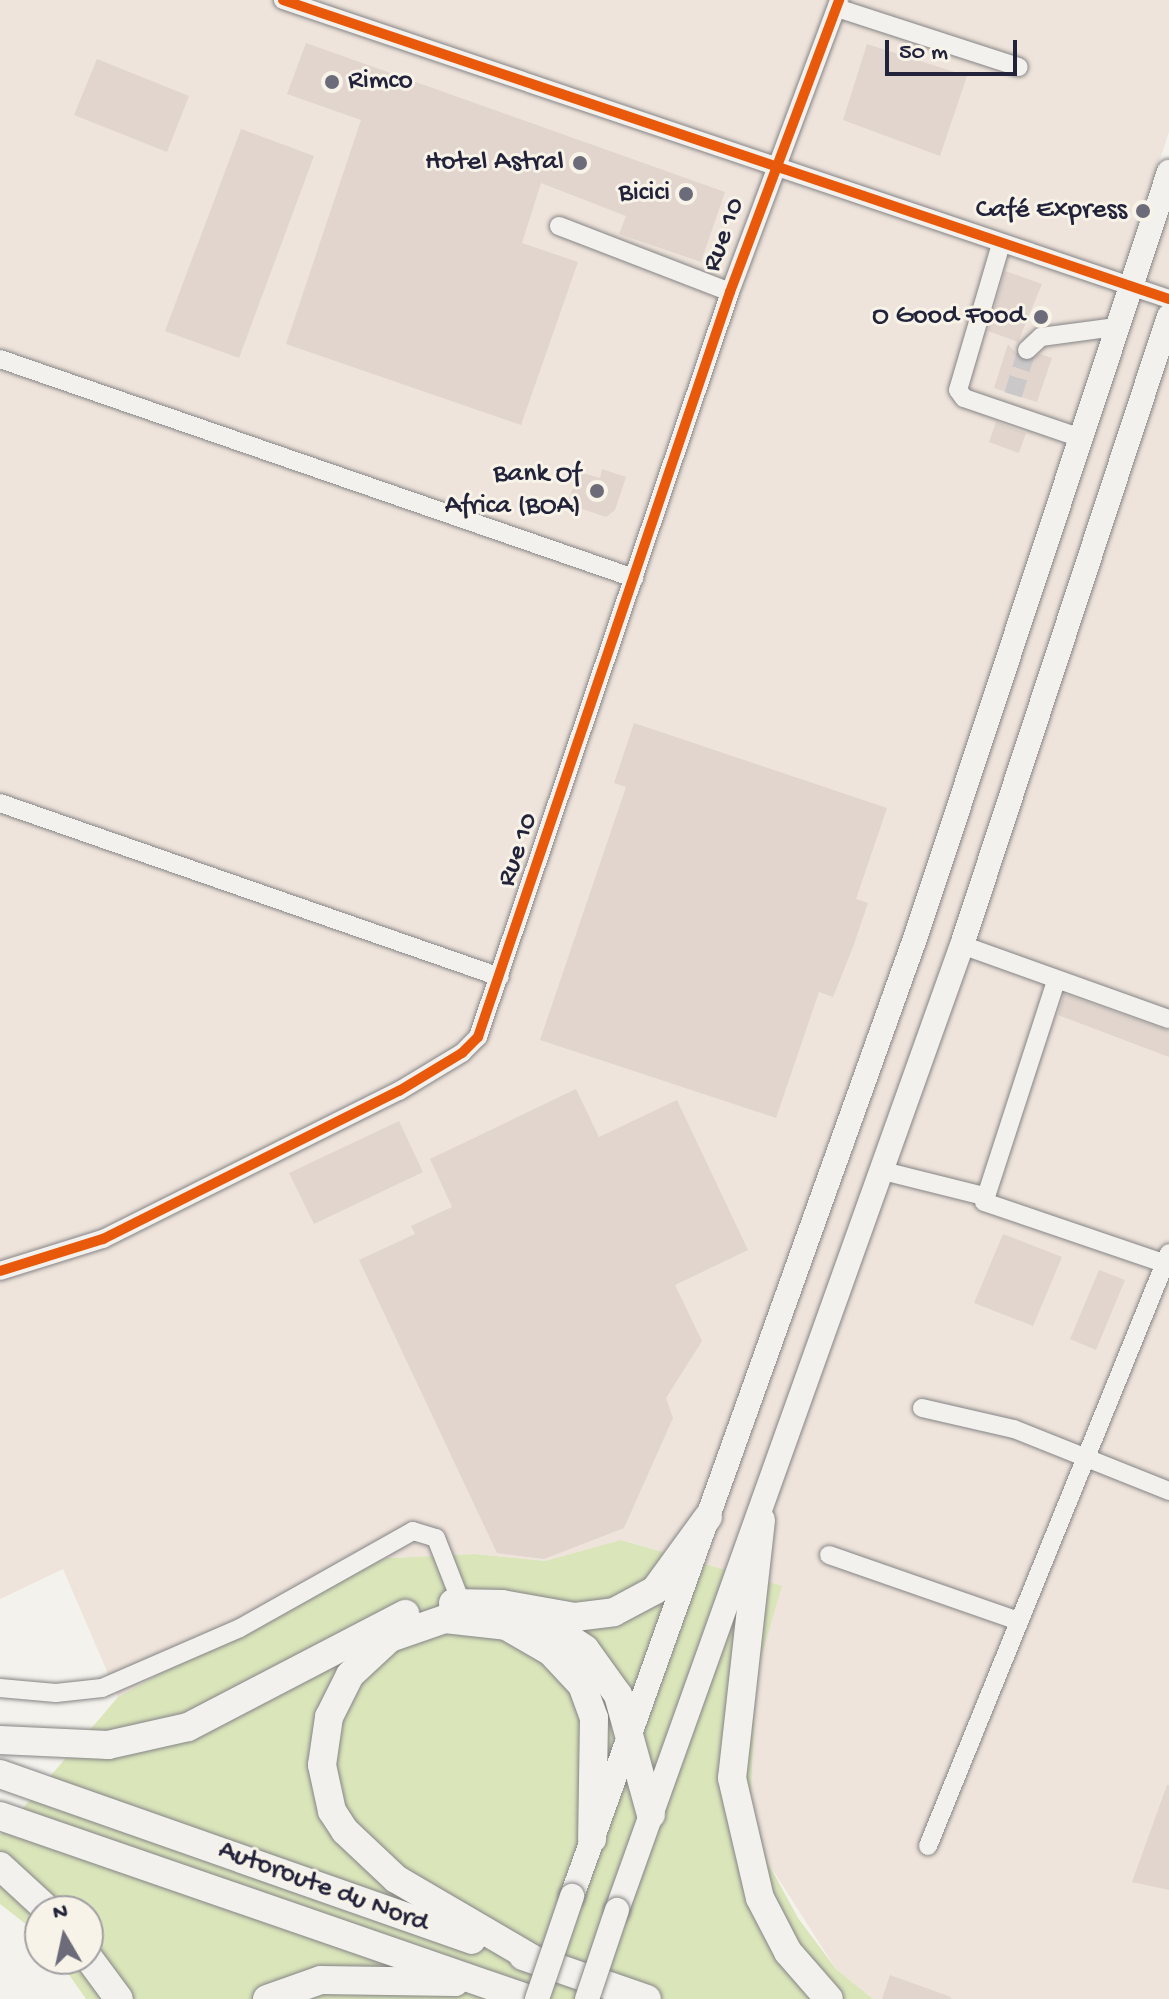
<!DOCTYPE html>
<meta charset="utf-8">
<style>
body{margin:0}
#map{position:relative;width:1169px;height:1999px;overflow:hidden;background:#f4f2ec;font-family:"Gochi Hand",sans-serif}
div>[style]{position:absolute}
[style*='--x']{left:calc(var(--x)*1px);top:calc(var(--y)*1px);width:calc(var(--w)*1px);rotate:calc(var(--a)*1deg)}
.built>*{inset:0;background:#efe4db}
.green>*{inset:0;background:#dae5ba}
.building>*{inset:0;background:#e1d5ce}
.minor-tunnel>*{height:18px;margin-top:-9px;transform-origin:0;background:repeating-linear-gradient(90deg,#cac8c9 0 18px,transparent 0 27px)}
.roads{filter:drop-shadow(0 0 2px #858486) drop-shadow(0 0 2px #858486)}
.minor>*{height:18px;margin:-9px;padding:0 9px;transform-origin:9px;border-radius:9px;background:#f2f1ed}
.major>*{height:24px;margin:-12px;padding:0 12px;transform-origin:12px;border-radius:12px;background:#f2f1ed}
.highway>*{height:28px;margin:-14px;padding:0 14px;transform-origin:14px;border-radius:14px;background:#f2f1ed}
.bridges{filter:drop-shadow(0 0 2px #858486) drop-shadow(0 0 2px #858486)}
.major-bridge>*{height:24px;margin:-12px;padding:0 12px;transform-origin:12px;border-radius:12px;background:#f2f1ed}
.cycleway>*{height:10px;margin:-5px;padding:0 5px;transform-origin:5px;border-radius:5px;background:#e8590c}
.dots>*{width:22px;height:22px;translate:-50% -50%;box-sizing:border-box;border:4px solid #f7f3e8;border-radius:50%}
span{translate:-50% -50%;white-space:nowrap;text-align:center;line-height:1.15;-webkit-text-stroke:6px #f7f3e8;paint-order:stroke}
.poi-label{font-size:28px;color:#22223b}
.left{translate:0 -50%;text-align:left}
.right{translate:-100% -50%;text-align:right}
.street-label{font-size:28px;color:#22223b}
.north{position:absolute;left:24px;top:1895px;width:80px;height:80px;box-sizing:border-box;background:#f7f3e8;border:2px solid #a29fa3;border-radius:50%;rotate:351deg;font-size:22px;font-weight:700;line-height:32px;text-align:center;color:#22223b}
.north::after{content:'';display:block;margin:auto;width:28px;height:36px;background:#6c6b79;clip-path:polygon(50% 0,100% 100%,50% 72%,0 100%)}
.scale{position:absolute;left:885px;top:40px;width:132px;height:36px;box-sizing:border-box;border:4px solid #22223b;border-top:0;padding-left:10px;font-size:24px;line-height:28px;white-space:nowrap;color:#22223b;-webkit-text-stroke:6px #f7f3e8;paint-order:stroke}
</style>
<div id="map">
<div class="built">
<i style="clip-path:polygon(0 0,1169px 0,1169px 132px,1151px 187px,1169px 213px,1169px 1999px,873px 1999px,836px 1969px,767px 1861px,751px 1796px,756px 1675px,781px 1586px,622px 1540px,545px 1561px,475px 1554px,369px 1559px,118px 1697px,63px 1569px,0 1599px)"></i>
</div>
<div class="green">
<i style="clip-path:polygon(621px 1540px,782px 1586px,756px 1675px,751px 1797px,767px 1861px,798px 1918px,836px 1969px,873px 1999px,86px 1999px,58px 1959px,88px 1959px,88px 1911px,40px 1911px,40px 1935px,0 1904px,0 1835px,118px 1697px,369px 1559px,475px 1554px,545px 1561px)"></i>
</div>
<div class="building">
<i style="clip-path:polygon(306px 43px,725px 192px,701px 262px,619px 234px,626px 216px,541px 183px,522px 243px,578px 262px,521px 425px,286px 344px,361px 120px,287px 94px)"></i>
<i style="clip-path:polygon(867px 44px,967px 76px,940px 156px,843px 120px)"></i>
<i style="clip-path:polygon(97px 59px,189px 96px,167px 152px,74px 115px)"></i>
<i style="clip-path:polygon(241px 129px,314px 156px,239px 358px,165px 331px)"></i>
<i style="clip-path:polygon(1005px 271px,1042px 284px,1018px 342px,988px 331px)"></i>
<i style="clip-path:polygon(1008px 344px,1023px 361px,1040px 354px,1052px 358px,1037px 402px,994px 388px)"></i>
<i style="clip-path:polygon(996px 422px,1026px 433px,1019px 453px,989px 442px)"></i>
<i style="clip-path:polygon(602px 469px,626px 477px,615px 510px,606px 517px,567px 504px,579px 472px,600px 478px)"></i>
<i style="clip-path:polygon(634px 723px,887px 808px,856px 899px,868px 903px,853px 947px,833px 997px,819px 992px,776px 1118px,540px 1040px,626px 787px,614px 783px)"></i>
<i style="clip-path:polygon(1064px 994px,1169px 1031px,1169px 1057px,1058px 1015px)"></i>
<i style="clip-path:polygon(576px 1089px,599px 1137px,677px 1100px,748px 1250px,675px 1285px,702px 1341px,666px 1398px,673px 1418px,624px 1528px,544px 1559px,497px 1553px,359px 1260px,415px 1234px,411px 1226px,452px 1207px,430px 1159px)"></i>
<i style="clip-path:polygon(399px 1121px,423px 1172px,314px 1224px,289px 1173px)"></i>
<i style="clip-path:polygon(1003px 1234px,1062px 1257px,1033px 1326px,974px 1303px)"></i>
<i style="clip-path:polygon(1099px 1270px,1125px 1280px,1096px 1350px,1070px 1339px)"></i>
<i style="clip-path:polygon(1167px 1785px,1169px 1785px,1169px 1890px,1132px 1882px)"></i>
<i style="clip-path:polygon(890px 1975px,951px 1997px,951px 1999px,882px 1999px)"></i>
</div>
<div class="minor-tunnel">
<i style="--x:1013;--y:395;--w:47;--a:-72.7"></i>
</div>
<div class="roads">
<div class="minor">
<i style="--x:283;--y:0;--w:935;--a:18.65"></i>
<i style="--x:837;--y:8;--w:191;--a:18"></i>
<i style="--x:559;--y:226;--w:183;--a:21.1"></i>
<i style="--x:1001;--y:244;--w:152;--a:106.4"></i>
<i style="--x:958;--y:390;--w:10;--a:53"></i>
<i style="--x:964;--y:398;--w:120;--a:18.9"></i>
<i style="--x:1027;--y:350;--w:19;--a:-43"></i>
<i style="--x:1041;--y:337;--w:76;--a:-7.6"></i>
<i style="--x:0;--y:359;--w:671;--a:19.06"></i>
<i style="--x:0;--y:803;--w:529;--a:19.19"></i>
<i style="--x:962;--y:945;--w:220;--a:19.7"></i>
<i style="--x:1056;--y:981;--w:232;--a:108"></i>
<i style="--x:984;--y:1202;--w:195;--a:18.8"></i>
<i style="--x:883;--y:1171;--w:103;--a:14"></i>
<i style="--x:0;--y:1271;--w:108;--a:-17.3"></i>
<i style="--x:103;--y:1239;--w:331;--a:-26.6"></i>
<i style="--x:399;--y:1091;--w:74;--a:-31.1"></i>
<i style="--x:462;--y:1053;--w:23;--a:-45"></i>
<i style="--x:478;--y:1037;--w:786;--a:-71.31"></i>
<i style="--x:730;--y:292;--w:312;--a:-69.5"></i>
<i style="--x:922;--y:1408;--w:94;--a:12.9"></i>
<i style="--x:1014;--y:1429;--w:167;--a:21.8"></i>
<i style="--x:829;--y:1555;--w:200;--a:19.2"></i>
<i style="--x:0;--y:1688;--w:56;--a:5.1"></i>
<i style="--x:56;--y:1693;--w:46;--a:-6.2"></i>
<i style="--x:102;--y:1688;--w:150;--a:-23.5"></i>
<i style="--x:240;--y:1628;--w:198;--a:-29.3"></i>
<i style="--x:413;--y:1531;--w:24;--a:17"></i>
<i style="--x:436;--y:1538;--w:69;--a:68.7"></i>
<i style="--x:928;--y:1846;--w:640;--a:-67.88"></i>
</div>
<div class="major">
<i style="--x:572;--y:1896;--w:1020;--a:-70.29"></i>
<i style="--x:916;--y:936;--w:805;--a:-71.68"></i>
<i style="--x:617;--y:1910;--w:1025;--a:-70.33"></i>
<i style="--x:962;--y:945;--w:662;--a:-71.78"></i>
</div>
<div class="highway">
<i style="--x:761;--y:1520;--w:260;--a:96.4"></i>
<i style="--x:732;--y:1778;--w:123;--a:76.9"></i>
<i style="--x:760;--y:1898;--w:61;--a:62.6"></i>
<i style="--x:788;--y:1952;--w:62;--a:48.9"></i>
<i style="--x:453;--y:1603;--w:49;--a:1.2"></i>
<i style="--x:502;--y:1604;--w:74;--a:10.1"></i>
<i style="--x:575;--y:1617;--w:39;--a:-7"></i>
<i style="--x:614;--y:1612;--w:47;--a:-28.2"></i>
<i style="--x:655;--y:1590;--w:90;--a:-54"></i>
<i style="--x:540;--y:1619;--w:54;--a:33.7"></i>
<i style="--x:585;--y:1649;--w:57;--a:54.3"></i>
<i style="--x:618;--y:1695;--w:124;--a:74.6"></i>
<i style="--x:0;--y:1740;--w:108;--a:2.7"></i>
<i style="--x:108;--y:1745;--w:82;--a:-12.7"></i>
<i style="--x:188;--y:1727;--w:245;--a:-27.5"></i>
<i style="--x:0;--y:1774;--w:500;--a:19.38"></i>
<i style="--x:0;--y:1816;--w:560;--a:19.08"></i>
<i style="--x:0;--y:1866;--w:67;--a:42.6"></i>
<i style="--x:523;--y:1956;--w:131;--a:19.1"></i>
<i style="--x:88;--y:1957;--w:52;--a:53.6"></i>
<i style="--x:533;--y:1959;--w:159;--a:-149.7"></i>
<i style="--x:396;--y:1879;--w:70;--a:-136.7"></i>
<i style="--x:345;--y:1831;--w:24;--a:-123"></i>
<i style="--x:332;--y:1811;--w:47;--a:-102.3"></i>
<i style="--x:322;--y:1765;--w:49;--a:-81.7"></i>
<i style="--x:329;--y:1717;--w:47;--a:-63.4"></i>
<i style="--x:350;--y:1675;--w:54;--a:-42.8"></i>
<i style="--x:390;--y:1638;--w:58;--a:-19.1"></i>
<i style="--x:445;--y:1619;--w:61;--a:6.5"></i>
<i style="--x:506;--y:1626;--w:52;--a:30"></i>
<i style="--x:551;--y:1652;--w:45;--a:46.8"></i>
<i style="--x:582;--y:1685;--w:35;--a:70"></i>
<i style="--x:594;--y:1718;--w:121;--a:90.9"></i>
<i style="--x:267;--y:1999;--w:57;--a:-19.4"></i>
<i style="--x:321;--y:1980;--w:134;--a:0.9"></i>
</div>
</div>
<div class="bridges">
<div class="major-bridge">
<i style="--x:537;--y:1999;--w:109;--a:-71.2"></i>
<i style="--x:587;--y:1999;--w:94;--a:-71.4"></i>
</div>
</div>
<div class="cycleway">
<i style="--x:283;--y:0;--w:935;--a:18.65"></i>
<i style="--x:0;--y:1271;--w:108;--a:-17.3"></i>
<i style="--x:103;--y:1239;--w:331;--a:-26.6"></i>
<i style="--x:399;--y:1091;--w:74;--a:-31.1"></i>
<i style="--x:462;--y:1053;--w:23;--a:-45"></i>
<i style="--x:478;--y:1037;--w:786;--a:-71.31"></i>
<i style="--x:730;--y:292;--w:312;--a:-69.5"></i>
</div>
<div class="dots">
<i style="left:332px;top:82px;background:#6c6b79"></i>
<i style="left:580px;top:163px;background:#6c6b79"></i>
<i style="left:686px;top:194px;background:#6c6b79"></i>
<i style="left:1143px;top:211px;background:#6c6b79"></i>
<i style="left:1041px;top:317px;background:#6c6b79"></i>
<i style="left:597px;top:491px;background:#6c6b79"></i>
</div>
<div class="poi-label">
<span class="left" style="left:348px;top:82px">Rimco</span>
<span class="right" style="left:564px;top:163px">Hotel Astral</span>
<span class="right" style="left:670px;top:194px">Bicici</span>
<span class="right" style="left:1127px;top:211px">Café Express</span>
<span class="right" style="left:1025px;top:317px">O Good Food</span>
<span class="right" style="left:581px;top:491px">Bank Of<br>Africa (BOA)</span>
</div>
<div class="street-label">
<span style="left:725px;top:235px;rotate:-70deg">Rue 10</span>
<span style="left:519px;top:850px;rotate:-71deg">Rue 10</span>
<span style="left:323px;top:1888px;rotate:20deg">Autoroute du Nord</span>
</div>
<div class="north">N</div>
<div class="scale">50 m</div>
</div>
